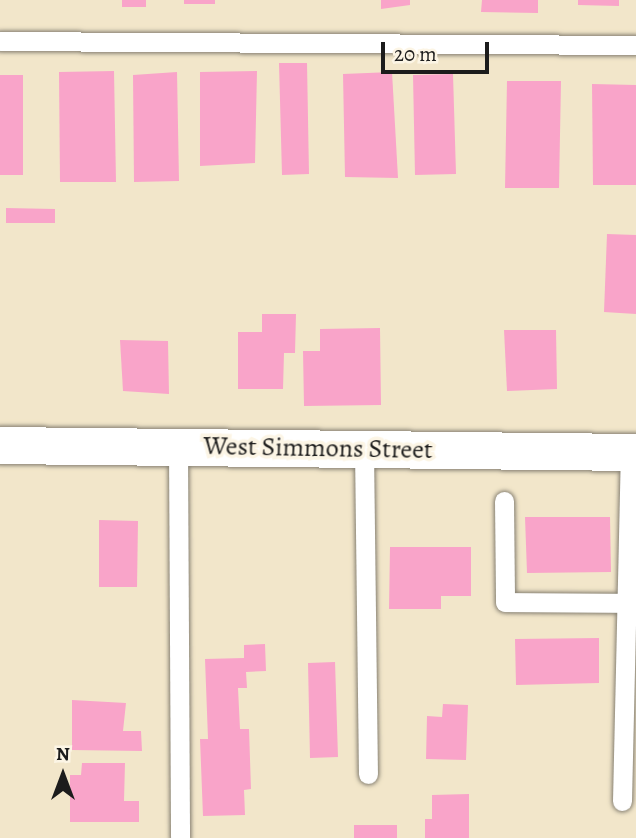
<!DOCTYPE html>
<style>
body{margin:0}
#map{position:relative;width:636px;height:838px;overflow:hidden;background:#f2e6ca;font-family:Alegreya,serif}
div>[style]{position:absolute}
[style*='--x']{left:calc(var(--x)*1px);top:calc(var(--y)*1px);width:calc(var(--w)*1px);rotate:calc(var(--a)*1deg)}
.building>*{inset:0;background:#f9a4c9}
.roads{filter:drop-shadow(0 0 2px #878173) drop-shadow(0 0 2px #878173)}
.lane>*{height:19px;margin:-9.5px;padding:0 9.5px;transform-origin:9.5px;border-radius:9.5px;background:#fff}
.street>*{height:37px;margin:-18.5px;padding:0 18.5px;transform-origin:18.5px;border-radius:18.5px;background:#fff}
span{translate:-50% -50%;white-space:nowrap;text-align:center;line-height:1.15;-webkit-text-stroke:7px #fcf5e5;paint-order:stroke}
.street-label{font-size:26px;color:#1c1c1c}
.north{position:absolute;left:28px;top:740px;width:70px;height:70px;-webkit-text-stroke:5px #fcf5e5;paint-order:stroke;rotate:0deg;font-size:19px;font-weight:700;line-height:28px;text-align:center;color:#1c1c1c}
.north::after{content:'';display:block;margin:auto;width:24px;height:32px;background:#1c1c1c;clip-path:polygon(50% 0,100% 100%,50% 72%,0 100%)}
.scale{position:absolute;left:381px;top:42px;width:108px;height:32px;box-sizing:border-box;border:4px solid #1c1c1c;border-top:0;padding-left:9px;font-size:21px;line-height:24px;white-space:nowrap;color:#1c1c1c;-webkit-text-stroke:5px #fcf5e5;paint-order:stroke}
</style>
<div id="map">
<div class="building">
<i style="clip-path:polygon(122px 0,146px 0,146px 7px,122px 7px)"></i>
<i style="clip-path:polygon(184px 0,215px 0,215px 4px,184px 4px)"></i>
<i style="clip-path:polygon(381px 0,410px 0,410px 5px,381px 9px)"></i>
<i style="clip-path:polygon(482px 0,538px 0,538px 13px,481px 12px)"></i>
<i style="clip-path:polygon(578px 0,619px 0,619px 6px,578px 5px)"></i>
<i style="clip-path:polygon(279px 63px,307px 63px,309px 174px,282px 175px)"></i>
<i style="clip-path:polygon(114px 71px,116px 182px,60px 182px,59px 72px)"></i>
<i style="clip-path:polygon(257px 71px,255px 163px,200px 166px,200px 72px)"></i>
<i style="clip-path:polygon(177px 72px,179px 181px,134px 182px,133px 75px)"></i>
<i style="clip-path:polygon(392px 72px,398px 178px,345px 177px,343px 74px)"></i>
<i style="clip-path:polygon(453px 74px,456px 174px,415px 175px,413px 75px)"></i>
<i style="clip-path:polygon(0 75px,23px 75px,23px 175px,0 175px)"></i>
<i style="clip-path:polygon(507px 81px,561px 81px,559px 188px,505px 188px)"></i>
<i style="clip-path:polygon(592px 84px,636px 85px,636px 185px,593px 185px)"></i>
<i style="clip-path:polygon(6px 208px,55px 209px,55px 223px,6px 223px)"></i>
<i style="clip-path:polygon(607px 234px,636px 235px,636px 314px,604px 312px)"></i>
<i style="clip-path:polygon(262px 314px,296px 314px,295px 353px,284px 353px,283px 389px,238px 389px,238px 332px,262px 332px)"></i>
<i style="clip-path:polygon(380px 328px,381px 405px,304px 406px,303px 351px,320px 351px,320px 329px)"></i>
<i style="clip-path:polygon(504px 330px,556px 330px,557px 389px,507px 391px)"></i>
<i style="clip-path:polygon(120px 340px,168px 341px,169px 394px,123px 391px)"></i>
<i style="clip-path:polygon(525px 517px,610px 517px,611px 572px,527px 573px)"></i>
<i style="clip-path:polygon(99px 520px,138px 521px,137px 587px,99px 587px)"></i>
<i style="clip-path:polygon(390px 547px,471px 547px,471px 596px,441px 596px,441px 609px,389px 609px)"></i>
<i style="clip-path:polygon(599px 638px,599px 683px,516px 685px,515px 639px)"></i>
<i style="clip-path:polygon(265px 644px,266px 671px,246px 672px,247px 688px,238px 688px,240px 729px,249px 729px,251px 789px,244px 790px,245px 815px,203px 816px,200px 739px,208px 739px,205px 659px,244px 658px,244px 645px)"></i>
<i style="clip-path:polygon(335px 662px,338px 757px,310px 758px,308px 663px)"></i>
<i style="clip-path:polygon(72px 700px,126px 703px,123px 731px,141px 731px,142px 751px,72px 750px)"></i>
<i style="clip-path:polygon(443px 704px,468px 705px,466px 760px,426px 759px,427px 716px,442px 717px)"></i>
<i style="clip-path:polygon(82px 763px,125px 763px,124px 801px,139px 801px,139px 822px,70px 822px,70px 775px,81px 775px)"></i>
<i style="clip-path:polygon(469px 794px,469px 838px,425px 838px,425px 819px,432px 819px,432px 795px)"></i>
<i style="clip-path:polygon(354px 825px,397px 825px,397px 838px,354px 838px)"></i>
</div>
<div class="roads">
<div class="lane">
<i style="--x:0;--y:41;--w:636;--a:0.36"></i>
<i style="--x:178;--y:447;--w:391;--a:89.7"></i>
<i style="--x:364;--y:449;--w:325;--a:89.3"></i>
<i style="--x:504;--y:501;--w:101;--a:89.4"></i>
<i style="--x:505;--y:602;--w:131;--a:0.4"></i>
<i style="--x:622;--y:801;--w:349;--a:-88.7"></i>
</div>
<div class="street">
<i style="--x:0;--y:445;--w:636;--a:0.63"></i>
</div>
</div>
<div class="street-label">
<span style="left:318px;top:448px;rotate:1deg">West Simmons Street</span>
</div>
<div class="north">N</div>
<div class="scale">20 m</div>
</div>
